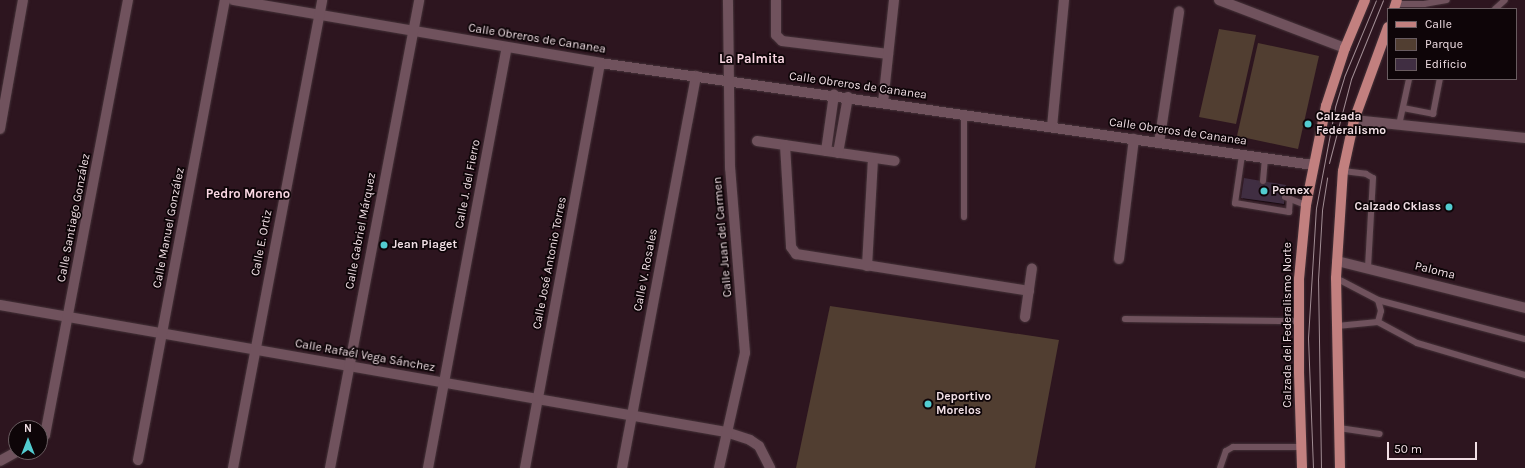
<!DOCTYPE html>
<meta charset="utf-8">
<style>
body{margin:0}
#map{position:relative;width:1525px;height:468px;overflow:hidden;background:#2d151f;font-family:Karla,sans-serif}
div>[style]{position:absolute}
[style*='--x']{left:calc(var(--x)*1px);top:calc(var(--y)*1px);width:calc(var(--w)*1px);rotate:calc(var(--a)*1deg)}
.green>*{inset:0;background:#513e31}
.shadow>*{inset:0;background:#0007}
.building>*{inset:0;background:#402e42}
.roads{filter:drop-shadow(0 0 1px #453339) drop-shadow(0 0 1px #453339)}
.service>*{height:6px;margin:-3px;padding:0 3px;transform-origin:3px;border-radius:3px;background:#70525d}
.minor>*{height:10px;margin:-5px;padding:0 5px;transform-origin:5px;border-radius:5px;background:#70525d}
.primary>*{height:10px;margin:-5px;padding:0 5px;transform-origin:5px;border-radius:5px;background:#c2807f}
.tram>*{height:1px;margin:-0.5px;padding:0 0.5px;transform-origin:0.5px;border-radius:0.5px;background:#a18d94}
.dots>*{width:11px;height:11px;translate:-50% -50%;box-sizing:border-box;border:2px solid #0e0508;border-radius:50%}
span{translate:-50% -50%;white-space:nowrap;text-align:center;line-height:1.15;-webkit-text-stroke:3.5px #0e0508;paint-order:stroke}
.street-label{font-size:12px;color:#f1dfe5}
.poi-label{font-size:12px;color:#f1dfe5;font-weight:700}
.left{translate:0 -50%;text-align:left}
.right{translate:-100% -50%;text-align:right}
.neighbourhood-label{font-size:13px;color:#fad7e3;font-weight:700}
.legend{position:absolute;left:1387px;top:8px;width:130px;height:72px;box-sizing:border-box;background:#0e0508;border:1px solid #695c60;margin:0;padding:5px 7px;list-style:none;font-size:12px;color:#f1dfe5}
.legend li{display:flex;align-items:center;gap:8px;height:20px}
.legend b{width:20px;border:1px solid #695c60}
.north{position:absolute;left:8px;top:420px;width:40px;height:40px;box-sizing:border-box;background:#0e0508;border:1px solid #695c60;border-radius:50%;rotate:0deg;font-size:11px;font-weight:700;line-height:16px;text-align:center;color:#f1dfe5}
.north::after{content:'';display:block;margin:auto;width:14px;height:18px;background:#52ccd0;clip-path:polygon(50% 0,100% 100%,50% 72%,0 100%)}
.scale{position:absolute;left:1387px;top:442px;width:90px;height:18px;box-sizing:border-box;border:2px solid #f1dfe5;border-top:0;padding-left:5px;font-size:12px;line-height:14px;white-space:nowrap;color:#f1dfe5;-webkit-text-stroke:3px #0e0508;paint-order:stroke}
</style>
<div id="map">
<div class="green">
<i style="clip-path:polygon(1219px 29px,1256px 35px,1236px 124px,1199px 117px)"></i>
<i style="clip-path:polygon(1258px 43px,1319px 56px,1298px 149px,1237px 136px)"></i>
<i style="clip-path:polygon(830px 306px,1059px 340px,1035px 468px,796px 468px)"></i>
</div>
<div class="shadow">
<i style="clip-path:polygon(1245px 180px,1286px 186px,1285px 205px,1243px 199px)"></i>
</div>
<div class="building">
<i style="clip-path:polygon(1244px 178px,1286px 185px,1284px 204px,1241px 198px)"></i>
</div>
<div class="roads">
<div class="service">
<i style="--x:1395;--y:4;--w:29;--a:0"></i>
<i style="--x:1424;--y:4;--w:23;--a:-10"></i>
<i style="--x:1495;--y:9;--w:13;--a:-42"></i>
<i style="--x:1403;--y:108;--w:31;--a:11"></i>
<i style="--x:1433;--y:114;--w:36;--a:-79"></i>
<i style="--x:1399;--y:125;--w:47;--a:-77.7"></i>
<i style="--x:1242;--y:155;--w:49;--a:98.3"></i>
<i style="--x:1235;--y:203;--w:55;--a:9.5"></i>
<i style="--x:1289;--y:212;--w:13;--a:-86"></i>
<i style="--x:1343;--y:171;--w:23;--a:7"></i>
<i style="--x:1366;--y:174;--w:8;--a:30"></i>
<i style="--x:1373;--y:178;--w:90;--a:93.2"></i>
<i style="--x:1263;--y:181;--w:23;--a:-85"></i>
<i style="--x:1285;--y:197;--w:22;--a:21"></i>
<i style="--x:964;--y:217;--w:103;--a:-90"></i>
<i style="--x:1336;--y:278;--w:47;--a:27.6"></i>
<i style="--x:1378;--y:300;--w:152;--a:14.9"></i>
<i style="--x:1125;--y:319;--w:174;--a:0.7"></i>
<i style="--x:1378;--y:322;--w:11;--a:-75"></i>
<i style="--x:1381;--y:311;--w:11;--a:-105"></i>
<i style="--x:1337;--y:326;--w:41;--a:-5.6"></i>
<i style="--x:1378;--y:322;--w:44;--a:28.3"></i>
<i style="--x:1417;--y:343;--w:113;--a:16.5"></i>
<i style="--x:1339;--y:428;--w:41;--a:8.3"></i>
<i style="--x:1220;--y:468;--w:18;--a:-71"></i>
<i style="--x:1226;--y:451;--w:8;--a:-30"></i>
<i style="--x:1233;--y:447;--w:69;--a:0"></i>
</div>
<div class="minor">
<i style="--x:233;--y:0;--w:372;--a:9.7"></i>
<i style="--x:600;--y:63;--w:720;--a:8.14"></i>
<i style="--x:776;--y:0;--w:35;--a:90"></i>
<i style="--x:776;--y:35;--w:8;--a:45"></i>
<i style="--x:782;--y:41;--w:107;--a:7"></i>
<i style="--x:1219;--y:0;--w:135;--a:20.9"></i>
<i style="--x:883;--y:103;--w:104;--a:-83.9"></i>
<i style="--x:1354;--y:120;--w:172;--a:6"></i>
<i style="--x:1052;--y:127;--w:128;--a:-84.6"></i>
<i style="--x:0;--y:129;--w:131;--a:-79.9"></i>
<i style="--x:757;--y:141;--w:139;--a:8.2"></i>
<i style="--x:1159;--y:143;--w:133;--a:-81.3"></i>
<i style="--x:785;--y:145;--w:102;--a:86.6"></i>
<i style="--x:791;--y:247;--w:9;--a:54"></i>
<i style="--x:796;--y:254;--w:236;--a:9"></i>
<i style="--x:826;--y:151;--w:57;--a:-81.9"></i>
<i style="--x:838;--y:153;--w:57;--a:-79.9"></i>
<i style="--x:1119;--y:259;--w:121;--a:-82.9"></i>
<i style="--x:1337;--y:261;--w:194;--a:14"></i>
<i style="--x:867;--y:266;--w:108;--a:-86.8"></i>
<i style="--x:0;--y:305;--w:737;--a:9.92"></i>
<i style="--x:726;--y:432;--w:25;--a:18"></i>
<i style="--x:750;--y:440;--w:11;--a:34"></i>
<i style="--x:759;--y:446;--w:25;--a:63"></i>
<i style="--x:1025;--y:317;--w:49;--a:-81.9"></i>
<i style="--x:40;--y:438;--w:6;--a:-31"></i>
<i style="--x:45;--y:435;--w:443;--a:-79.2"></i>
<i style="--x:138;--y:460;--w:468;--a:-79.3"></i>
<i style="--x:0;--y:461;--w:18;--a:-29"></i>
<i style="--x:233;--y:468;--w:476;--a:-79.2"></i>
<i style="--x:330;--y:468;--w:476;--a:-79.2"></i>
<i style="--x:428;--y:468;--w:428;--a:-79.4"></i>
<i style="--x:525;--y:468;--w:412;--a:-79.5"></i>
<i style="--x:622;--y:468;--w:399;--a:-79.3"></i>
<i style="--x:719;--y:468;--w:118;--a:-77.3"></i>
<i style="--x:745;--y:353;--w:186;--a:-94.6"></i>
<i style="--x:730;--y:168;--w:168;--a:-90.7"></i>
</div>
<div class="primary">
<i style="--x:1394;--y:9;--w:9;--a:-72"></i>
<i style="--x:1302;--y:468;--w:96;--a:-91.8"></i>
<i style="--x:1299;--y:372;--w:93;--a:-90"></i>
<i style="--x:1299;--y:279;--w:74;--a:-84.6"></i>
<i style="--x:1306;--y:205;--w:101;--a:-78.6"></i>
<i style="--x:1326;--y:106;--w:61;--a:-71.9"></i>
<i style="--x:1345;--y:48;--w:52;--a:-67.4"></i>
<i style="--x:1340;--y:468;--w:190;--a:-91.2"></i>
<i style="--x:1336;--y:278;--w:107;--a:-86.3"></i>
<i style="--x:1343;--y:171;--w:52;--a:-77.8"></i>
<i style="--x:1354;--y:120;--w:99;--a:-69.9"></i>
</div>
</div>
<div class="tram">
<i style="--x:1329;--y:163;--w:87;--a:-75.3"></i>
<i style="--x:1351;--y:79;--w:85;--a:-67.9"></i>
<i style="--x:1313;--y:468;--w:130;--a:-92.2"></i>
<i style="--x:1308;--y:338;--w:130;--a:-86.5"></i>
<i style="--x:1316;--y:208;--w:103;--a:-79.3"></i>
<i style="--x:1335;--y:107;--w:31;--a:-73"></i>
<i style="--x:1344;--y:77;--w:83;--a:-67.4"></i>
<i style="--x:1321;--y:468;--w:188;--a:-90.9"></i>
<i style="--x:1318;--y:280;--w:70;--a:-86.7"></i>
<i style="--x:1322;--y:210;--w:33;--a:-81"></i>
</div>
<div class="dots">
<i style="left:1308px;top:124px;background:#52ccd0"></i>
<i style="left:1264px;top:191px;background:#52ccd0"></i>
<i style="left:1449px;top:207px;background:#52ccd0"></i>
<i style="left:384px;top:245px;background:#52ccd0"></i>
<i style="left:928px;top:404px;background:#52ccd0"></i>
</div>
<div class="street-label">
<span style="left:537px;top:39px;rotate:9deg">Calle Obreros de Cananea</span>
<span style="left:858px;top:86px;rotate:8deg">Calle Obreros de Cananea</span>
<span style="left:1178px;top:132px;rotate:8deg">Calle Obreros de Cananea</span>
<span style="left:468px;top:184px;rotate:-79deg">Calle J. del Fierro</span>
<span style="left:74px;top:218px;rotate:-79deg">Calle Santiago González</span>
<span style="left:169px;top:228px;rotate:-79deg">Calle Manuel González</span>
<span style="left:361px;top:231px;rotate:-79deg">Calle Gabriel Márquez</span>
<span style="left:723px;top:237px;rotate:-95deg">Calle Juan del Carmen</span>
<span style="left:262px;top:243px;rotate:-79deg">Calle E. Ortiz</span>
<span style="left:550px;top:263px;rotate:-79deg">Calle José Antonio Torres</span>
<span style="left:646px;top:270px;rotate:-79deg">Calle V. Rosales</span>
<span style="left:1435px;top:271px;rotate:14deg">Paloma</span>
<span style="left:1288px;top:325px;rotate:-90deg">Calzada del Federalismo Norte</span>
<span style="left:365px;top:356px;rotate:10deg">Calle Rafaél Vega Sánchez</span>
</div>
<div class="poi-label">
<span class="left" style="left:1316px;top:124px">Calzada<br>Federalismo</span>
<span class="left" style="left:1272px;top:191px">Pemex</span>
<span class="right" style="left:1441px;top:207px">Calzado Cklass</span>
<span class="left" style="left:392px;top:245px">Jean Piaget</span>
<span class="left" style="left:936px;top:404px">Deportivo<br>Morelos</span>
</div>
<div class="neighbourhood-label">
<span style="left:752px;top:59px">La Palmita</span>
<span style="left:248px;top:194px">Pedro Moreno</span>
</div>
<ul class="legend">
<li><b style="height:5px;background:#c2807f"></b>Calle</li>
<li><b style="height:11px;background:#513e31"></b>Parque</li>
<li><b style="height:11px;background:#402e42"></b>Edificio</li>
</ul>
<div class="north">N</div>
<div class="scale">50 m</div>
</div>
